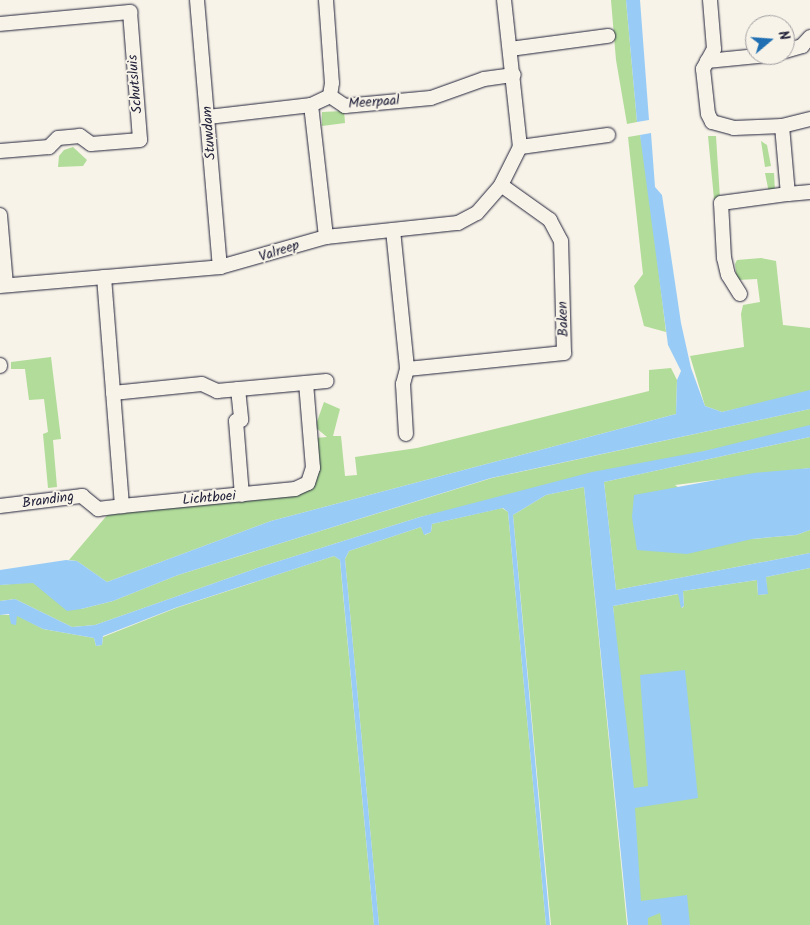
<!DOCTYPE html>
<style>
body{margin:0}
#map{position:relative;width:810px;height:925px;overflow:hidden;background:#f7f3e8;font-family:Kalam,sans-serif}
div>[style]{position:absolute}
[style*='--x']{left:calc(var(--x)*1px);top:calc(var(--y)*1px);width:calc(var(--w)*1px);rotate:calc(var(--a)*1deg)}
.green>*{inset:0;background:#b1dc99}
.water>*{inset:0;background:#98ccf6}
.roads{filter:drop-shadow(0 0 1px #22223b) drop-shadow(0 0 1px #22223b)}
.minor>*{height:14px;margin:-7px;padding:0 7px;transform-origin:7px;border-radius:7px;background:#f7f3e8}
span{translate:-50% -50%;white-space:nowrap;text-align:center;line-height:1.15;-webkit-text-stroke:4px #f7f3e8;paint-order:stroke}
.street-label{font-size:14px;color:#22223b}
.north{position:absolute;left:745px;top:15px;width:50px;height:50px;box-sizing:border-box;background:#f7f3e8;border:1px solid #a29fa3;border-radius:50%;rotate:72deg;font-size:14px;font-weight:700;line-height:20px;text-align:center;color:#22223b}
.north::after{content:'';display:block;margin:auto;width:18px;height:22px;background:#1f6fb2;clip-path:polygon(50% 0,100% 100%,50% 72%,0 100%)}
</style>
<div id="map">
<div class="green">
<i style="clip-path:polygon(611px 0,626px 0,637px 122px,627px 124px,616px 60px)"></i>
<i style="clip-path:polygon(344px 111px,345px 123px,322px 126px,322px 112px)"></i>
<i style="clip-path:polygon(640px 135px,645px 159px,666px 332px,644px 326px,634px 286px,643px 274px,628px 137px)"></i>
<i style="clip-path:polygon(708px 136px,716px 136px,720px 199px,714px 199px)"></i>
<i style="clip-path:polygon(761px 141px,767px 145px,771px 166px,765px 167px)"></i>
<i style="clip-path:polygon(73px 147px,87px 160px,83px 166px,58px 167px,59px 156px,64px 150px)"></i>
<i style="clip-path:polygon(765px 173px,774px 173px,775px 192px,769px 193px)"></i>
<i style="clip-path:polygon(761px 258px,776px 261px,783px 325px,810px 328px,810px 392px,722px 412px,705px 406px,690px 356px,744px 347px,741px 314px,743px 305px,760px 302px,757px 279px,737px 280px,735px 264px,737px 260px)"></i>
<i style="clip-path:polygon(51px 357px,61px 439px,53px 440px,57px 487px,48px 488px,43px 434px,48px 432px,44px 399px,29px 400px,25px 369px,11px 369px,11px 362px)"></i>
<i style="clip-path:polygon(671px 368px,677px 380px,676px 414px,271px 521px,107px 582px,77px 561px,69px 560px,109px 513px,302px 490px,315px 438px,327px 437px,315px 427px,324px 402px,340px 409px,333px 436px,341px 436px,345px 476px,357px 475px,355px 457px,417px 448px,649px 391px,649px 370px)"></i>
<i style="clip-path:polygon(810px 409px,810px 427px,420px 517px,260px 567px,95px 625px,72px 627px,15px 599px,0 601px,0 585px,33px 582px,81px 609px,113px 601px,178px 575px,492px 478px)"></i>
<i style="clip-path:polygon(810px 437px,810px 468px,675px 485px,752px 539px,796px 535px,810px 530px,810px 553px,616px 590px,604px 482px)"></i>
<i style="clip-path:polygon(584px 487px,627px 925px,551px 925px,513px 515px,546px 495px)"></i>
<i style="clip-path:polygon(502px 508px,508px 512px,546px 925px,379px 925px,345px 559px,349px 551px,421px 527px,425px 535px,431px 532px,432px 524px)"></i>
<i style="clip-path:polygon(334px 556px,340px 560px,342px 583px,374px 925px,0 925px,0 615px,17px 615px,43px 629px,94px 638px,96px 646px,102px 645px,103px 637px,176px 608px)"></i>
<i style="clip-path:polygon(810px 568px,810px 925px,639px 925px,613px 606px,679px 594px,682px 608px,684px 606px,683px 591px,757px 580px,758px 595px,767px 594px,766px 577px)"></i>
</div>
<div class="water">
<i style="clip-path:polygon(626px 0,640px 0,649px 120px,637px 122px)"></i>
<i style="clip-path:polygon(651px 133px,655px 187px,662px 195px,681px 323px,691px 368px,705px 406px,722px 412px,810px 390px,810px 409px,491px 478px,178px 575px,113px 601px,81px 609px,67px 611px,33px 583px,0 585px,0 570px,66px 560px,77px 561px,107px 582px,271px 521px,676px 414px,677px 380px,681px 371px,668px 345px,640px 135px)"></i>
<i style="clip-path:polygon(810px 425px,810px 437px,604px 482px,616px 590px,810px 553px,810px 568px,766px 577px,768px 594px,758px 595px,757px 580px,683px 591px,684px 606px,681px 608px,678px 594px,613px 606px,634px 788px,648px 786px,640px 675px,685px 670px,698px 798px,635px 808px,641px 901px,687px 895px,690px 925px,662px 925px,660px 913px,648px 918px,648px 925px,628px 925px,584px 487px,546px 495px,513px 515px,550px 925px,546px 925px,508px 512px,503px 508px,432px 524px,431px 532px,424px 535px,421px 527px,349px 551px,345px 559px,379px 925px,374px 925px,340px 560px,334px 556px,175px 608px,103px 636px,102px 645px,96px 646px,94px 638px,43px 629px,17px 616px,16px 625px,11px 624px,9px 614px,0 615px,0 601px,15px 599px,72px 627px,95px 625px,260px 567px,420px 517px,592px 472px,704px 451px)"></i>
<i style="clip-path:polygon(810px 468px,810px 530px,796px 535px,752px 539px,687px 554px,637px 550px,632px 517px,634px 495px,754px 473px)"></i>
</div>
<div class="roads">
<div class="minor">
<i style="--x:197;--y:0;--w:268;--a:85.1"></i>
<i style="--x:326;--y:0;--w:83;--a:85.9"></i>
<i style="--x:332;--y:83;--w:13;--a:99"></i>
<i style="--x:710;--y:0;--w:49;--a:85.3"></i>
<i style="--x:714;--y:49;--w:23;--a:119"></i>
<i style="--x:703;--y:69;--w:45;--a:83.7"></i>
<i style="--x:708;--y:114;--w:9;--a:63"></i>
<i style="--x:712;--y:122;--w:23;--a:15"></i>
<i style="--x:734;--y:128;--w:48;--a:-2.4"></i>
<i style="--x:782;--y:126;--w:29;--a:-14"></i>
<i style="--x:0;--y:24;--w:131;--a:-5.3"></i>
<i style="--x:130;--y:12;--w:128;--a:85.5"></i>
<i style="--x:140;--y:140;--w:49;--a:175.3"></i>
<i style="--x:91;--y:144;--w:14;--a:-144"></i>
<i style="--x:80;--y:136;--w:22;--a:175"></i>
<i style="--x:58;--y:138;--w:13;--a:135"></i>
<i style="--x:49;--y:147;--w:49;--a:175.3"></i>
<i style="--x:510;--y:49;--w:99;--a:-7.6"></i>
<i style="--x:785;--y:51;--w:18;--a:-16"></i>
<i style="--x:802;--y:46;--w:12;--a:-48"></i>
<i style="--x:707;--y:61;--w:61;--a:-5.6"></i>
<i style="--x:311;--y:105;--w:133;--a:83.5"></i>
<i style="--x:208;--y:117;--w:104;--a:-6.6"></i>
<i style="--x:311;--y:105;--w:21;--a:-25"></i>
<i style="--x:330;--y:96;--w:18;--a:34"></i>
<i style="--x:345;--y:106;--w:86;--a:-5.3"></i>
<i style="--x:431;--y:98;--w:56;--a:-19.7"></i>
<i style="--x:484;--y:79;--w:30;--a:-8"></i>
<i style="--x:782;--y:126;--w:68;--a:85"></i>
<i style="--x:788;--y:194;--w:22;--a:-5"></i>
<i style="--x:520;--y:147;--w:89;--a:-7.8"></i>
<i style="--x:0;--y:215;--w:70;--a:85.1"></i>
<i style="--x:393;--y:230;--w:140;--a:84.2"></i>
<i style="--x:407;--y:369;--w:16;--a:105"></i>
<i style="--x:403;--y:384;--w:50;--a:86.6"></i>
<i style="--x:104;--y:277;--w:230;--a:85.5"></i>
<i style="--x:122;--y:506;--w:174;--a:-5.6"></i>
<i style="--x:295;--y:489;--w:14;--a:-25"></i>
<i style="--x:308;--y:483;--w:16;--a:-72"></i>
<i style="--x:313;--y:468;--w:85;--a:-94.7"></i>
<i style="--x:0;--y:286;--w:221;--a:-4.9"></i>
<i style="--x:220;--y:267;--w:110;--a:-15.8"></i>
<i style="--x:326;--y:237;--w:133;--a:-6.1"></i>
<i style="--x:458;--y:223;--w:21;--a:-28"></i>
<i style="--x:477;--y:213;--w:37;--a:-49"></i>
<i style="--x:501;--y:185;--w:42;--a:-63.4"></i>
<i style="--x:520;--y:147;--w:148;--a:-96.2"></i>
<i style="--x:740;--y:294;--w:22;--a:-122"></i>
<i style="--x:728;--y:275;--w:17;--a:-103"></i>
<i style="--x:724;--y:258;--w:55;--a:-93.1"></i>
<i style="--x:721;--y:203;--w:68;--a:-7.7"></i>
<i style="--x:0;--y:365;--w:1;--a:90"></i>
<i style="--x:407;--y:369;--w:158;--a:-5.8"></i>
<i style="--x:564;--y:353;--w:112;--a:-91.5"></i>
<i style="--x:561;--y:241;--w:24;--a:-118"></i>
<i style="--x:550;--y:220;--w:60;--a:-144.5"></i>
<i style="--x:238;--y:389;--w:31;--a:84"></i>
<i style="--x:241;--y:420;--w:5;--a:169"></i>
<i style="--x:236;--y:421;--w:74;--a:85.4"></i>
<i style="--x:113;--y:393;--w:89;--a:-5.8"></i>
<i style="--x:202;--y:384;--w:17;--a:25"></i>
<i style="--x:217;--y:391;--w:110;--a:-5.2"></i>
<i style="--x:0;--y:506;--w:83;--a:-7"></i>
<i style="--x:82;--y:496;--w:21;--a:39"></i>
<i style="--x:98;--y:509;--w:24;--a:-7"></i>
</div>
</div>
<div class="street-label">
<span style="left:135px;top:84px;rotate:-95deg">Schutsluis</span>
<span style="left:374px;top:102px;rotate:-4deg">Meerpaal</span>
<span style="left:209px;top:133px;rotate:-94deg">Stuwdam</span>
<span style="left:279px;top:251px;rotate:-18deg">Valreep</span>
<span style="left:563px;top:319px;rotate:-92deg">Baken</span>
<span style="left:209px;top:498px;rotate:-5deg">Lichtboei</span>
<span style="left:48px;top:500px;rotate:-8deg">Branding</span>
</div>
<div class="north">N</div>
</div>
